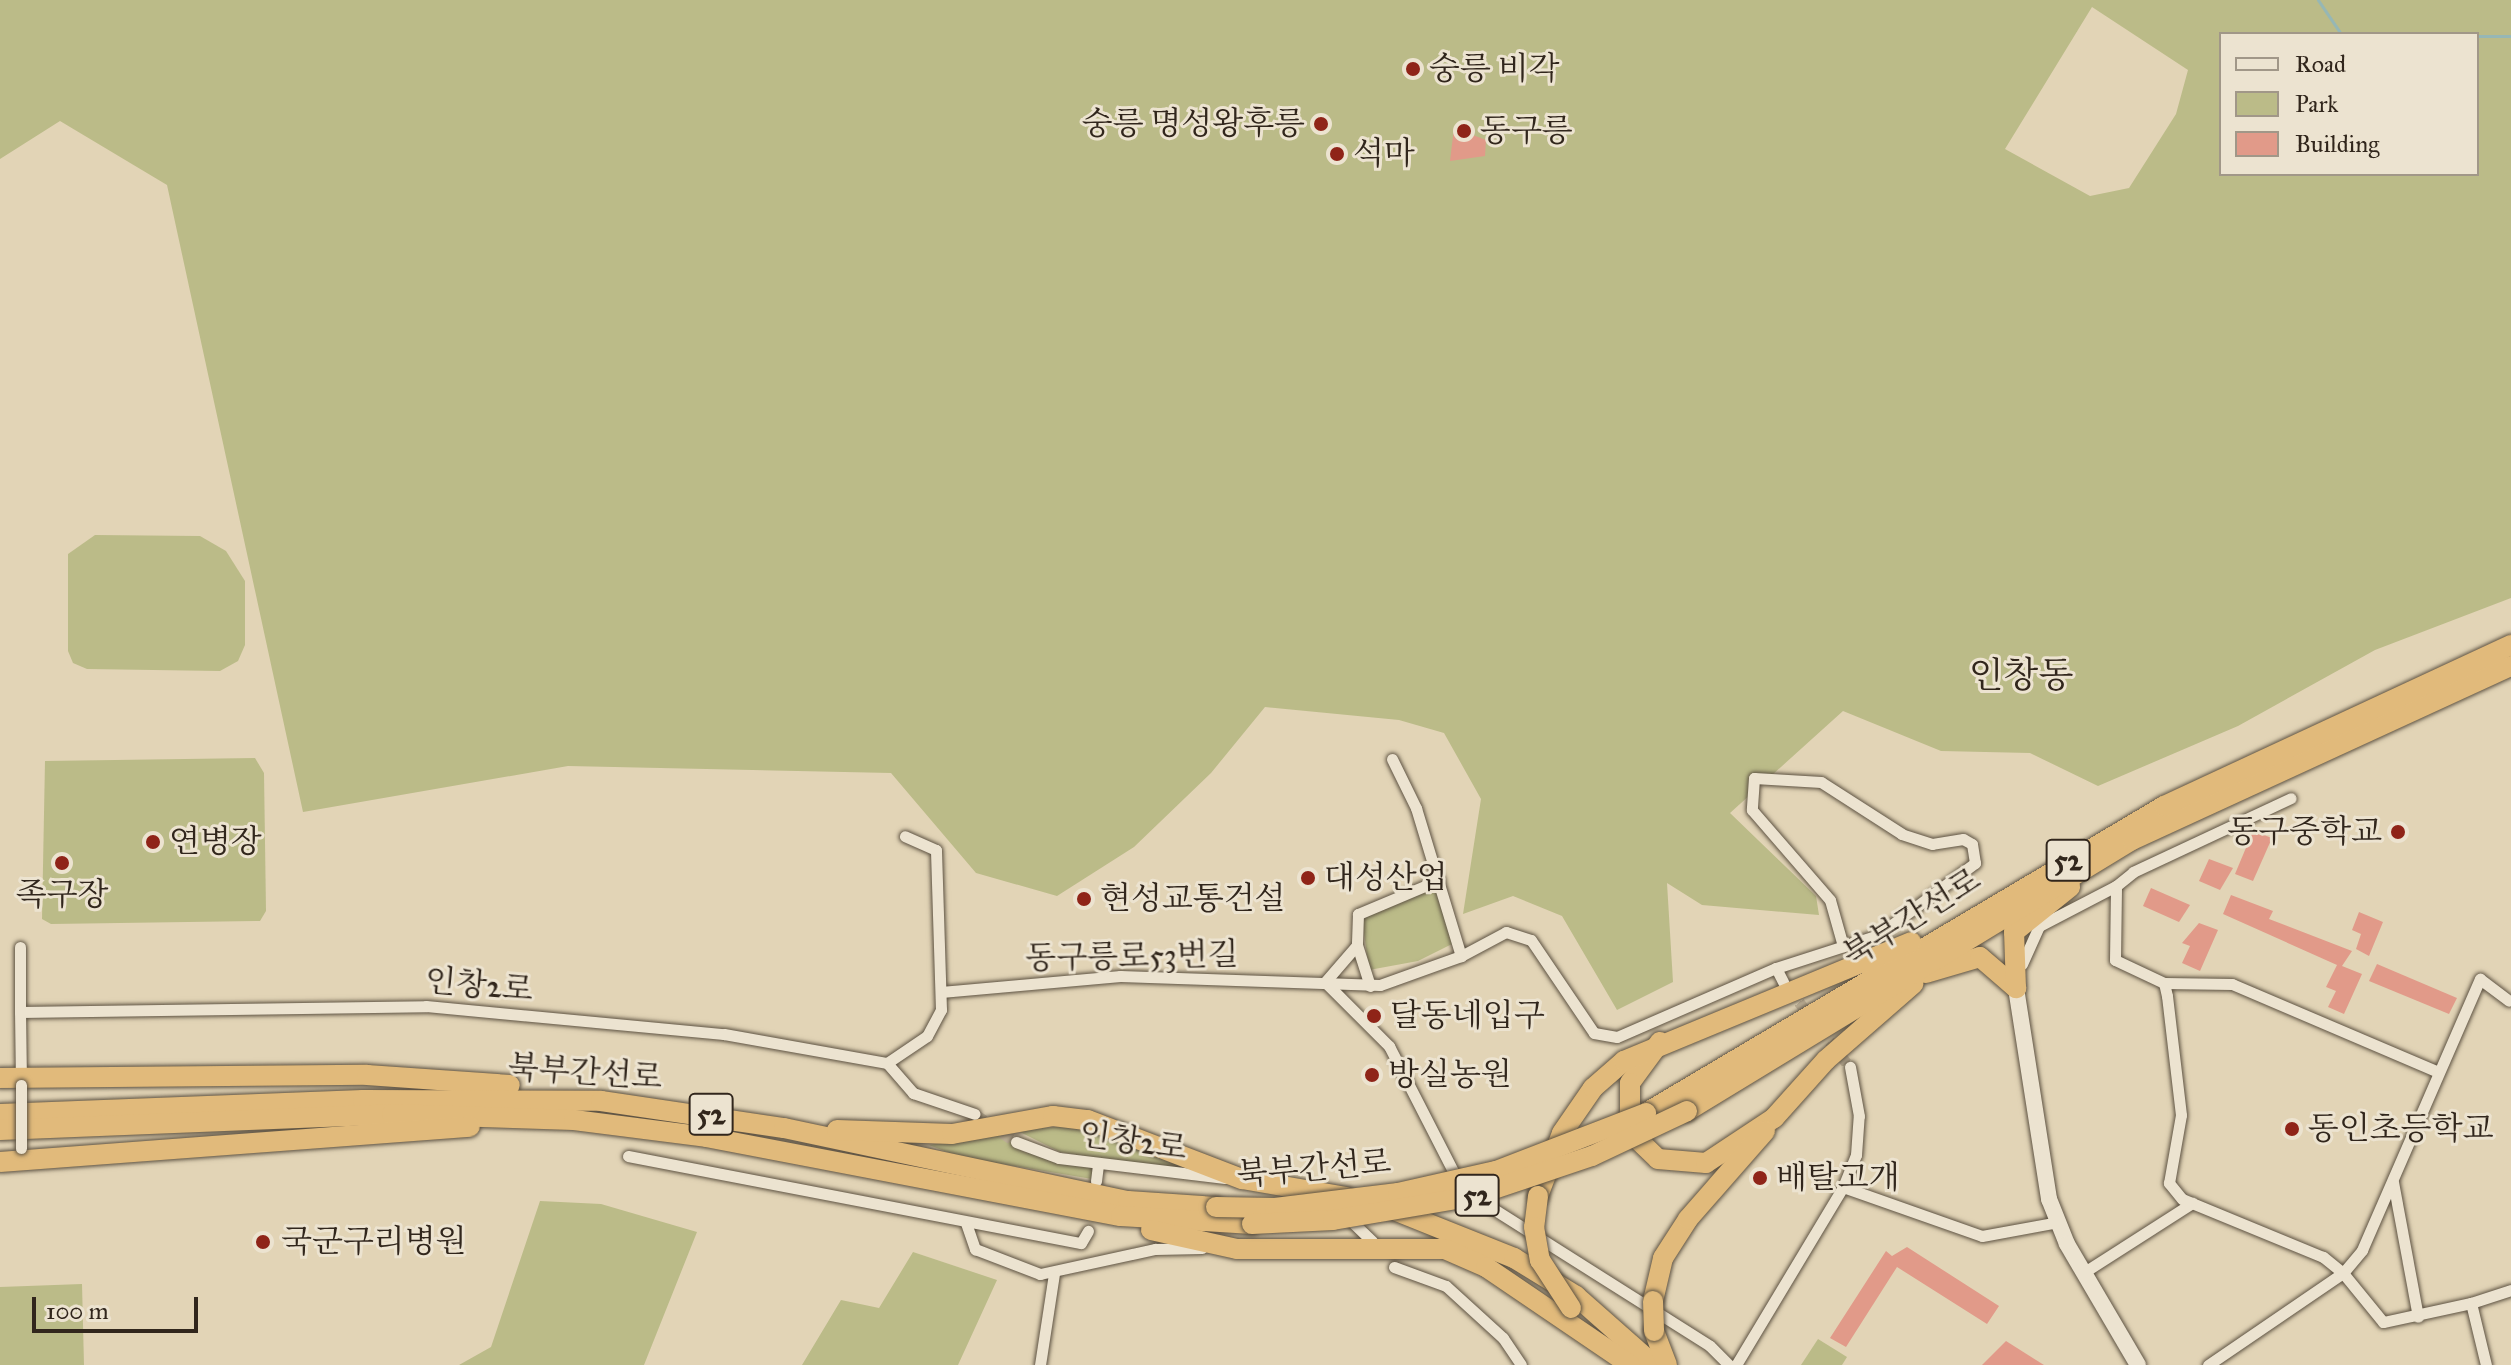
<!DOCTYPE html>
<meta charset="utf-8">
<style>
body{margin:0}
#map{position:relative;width:2511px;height:1365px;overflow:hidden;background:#e2d4b6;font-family:"IM FELL Great Primer","Noto Serif KR",serif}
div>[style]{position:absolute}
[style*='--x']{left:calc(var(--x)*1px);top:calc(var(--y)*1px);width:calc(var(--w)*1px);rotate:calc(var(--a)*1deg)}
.green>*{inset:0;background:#bb8}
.stream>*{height:3px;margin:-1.5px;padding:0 1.5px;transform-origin:1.5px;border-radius:1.5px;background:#96b7b5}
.building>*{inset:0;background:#e19a89}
.street-tunnel>*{height:11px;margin-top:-5.5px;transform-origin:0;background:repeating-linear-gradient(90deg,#bfb197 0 11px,transparent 0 16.5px)}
.roads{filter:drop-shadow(0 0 2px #5d5242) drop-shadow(0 0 2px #5d5242)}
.street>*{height:11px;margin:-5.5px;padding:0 5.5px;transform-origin:5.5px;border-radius:5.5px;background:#ece3d0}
.secondary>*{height:16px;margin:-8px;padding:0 8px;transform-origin:8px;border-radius:8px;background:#ece3d0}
.highway>*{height:20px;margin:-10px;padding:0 10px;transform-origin:10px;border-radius:10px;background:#e1ba7b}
.bridges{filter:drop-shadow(0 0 2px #5d5242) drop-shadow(0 0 2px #5d5242)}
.street-bridge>*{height:11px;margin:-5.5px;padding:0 5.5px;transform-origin:5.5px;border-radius:5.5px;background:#ece3d0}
.highway-bridge>*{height:20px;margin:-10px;padding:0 10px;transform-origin:10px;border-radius:10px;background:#e1ba7b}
.dots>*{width:22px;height:22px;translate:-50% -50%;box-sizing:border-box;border:4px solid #ece3d0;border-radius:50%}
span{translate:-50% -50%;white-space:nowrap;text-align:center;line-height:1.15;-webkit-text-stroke:6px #ece3d0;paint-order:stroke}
.shield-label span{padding:2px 6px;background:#ece3d0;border:2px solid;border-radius:6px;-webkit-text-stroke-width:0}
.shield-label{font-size:30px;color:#31261c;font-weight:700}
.poi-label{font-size:32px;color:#31261c}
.left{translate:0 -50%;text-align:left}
.right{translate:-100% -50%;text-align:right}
.street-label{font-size:32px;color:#31261c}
.quarter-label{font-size:36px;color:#31261c}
.legend{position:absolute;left:2219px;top:32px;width:260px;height:144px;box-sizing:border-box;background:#ece3d0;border:2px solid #a19788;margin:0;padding:10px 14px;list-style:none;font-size:24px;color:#31261c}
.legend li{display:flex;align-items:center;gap:16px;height:40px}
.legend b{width:40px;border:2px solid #a19788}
.scale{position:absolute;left:32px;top:1297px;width:166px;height:36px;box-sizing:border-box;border:4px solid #31261c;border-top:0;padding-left:10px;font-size:24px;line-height:28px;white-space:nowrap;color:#31261c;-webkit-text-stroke:6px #ece3d0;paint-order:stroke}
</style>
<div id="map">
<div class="green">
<i style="clip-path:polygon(evenodd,0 0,2511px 0,2511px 598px,2375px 650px,2238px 726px,2098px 786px,2030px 753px,1941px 751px,1843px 711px,1730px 813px,1816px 896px,1819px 915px,1702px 905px,1667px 883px,1673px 982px,1617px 1010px,1562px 916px,1513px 896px,1463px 914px,1481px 799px,1444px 733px,1399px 720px,1265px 707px,1211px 773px,1134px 847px,1057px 896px,976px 873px,891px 773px,568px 766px,303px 812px,167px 185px,60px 121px,0 159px,0 0,2092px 7px,2188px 70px,2176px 114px,2129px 188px,2090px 196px,2005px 149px,2092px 7px,0 0,2221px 34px,2477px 34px,2477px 174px,2221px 174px,2221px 34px)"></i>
<i style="clip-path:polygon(95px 535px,200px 536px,226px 551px,245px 581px,245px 645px,238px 661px,220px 671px,87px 669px,73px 663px,68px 651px,68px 554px)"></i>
<i style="clip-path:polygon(255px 758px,264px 773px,266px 911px,260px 921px,51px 924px,42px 919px,45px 761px)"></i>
<i style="clip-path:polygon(1438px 886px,1454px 943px,1418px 961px,1369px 970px,1362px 918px)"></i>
<i style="clip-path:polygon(1081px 1125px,1184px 1168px,1184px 1173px,1060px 1152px,1016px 1130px)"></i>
<i style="clip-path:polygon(997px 1133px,1024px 1152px,1093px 1167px,1092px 1179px,960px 1157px,929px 1145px)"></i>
<i style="clip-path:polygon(540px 1201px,601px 1204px,697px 1232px,644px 1365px,459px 1365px,491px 1347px)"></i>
<i style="clip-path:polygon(913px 1252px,997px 1280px,958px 1365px,802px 1365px,841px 1300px,879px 1308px)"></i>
<i style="clip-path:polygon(82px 1284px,84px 1365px,0 1365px,0 1287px)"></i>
<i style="clip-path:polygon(1818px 1339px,1847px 1357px,1842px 1365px,1801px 1365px)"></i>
</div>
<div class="stream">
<i style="--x:2318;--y:0;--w:41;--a:55.9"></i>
<i style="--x:2477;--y:36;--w:34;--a:0"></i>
</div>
<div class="building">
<i style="clip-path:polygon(1454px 128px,1486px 140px,1485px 156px,1450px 161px)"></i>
<i style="clip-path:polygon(2253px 831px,2272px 838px,2253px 881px,2235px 874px)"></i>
<i style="clip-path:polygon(2209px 859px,2233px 868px,2220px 890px,2199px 881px)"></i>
<i style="clip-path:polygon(2151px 888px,2190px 905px,2179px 922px,2143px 906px)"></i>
<i style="clip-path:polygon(2231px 895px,2273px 911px,2269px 919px,2352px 951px,2342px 966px,2362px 974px,2344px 1014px,2328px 1007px,2336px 991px,2326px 987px,2337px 965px,2223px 914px)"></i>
<i style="clip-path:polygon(2359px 912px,2383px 922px,2369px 956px,2356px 949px,2361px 934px,2352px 930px)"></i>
<i style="clip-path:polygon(2199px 923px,2218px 930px,2200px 971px,2182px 963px,2190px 946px,2182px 943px)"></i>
<i style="clip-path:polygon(2377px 964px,2457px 998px,2449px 1014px,2369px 981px)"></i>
<i style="clip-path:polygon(1907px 1247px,1999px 1306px,1987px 1324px,1897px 1267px,1846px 1347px,1830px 1338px,1886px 1251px,1892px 1256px)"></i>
<i style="clip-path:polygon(2006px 1341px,2044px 1365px,1982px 1365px)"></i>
</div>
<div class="street-tunnel">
<i style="--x:1789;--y:989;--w:99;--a:52"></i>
<i style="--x:975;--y:1114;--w:50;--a:34.3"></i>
</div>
<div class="roads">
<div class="street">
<i style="--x:1392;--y:759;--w:55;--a:63.9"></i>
<i style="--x:1416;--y:808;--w:155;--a:73.1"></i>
<i style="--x:1461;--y:956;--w:51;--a:-28.1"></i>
<i style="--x:1506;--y:932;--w:26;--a:18"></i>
<i style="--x:1531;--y:940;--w:112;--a:55.9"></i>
<i style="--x:1594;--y:1033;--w:23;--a:10"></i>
<i style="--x:1617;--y:1037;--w:173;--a:-23.5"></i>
<i style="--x:1776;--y:968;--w:16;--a:63"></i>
<i style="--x:1439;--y:880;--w:88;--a:157.2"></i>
<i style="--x:1358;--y:914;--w:31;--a:92"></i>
<i style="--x:1357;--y:945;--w:49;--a:130.9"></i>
<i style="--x:1325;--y:982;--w:91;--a:45"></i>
<i style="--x:1389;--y:1046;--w:152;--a:62.9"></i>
<i style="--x:1357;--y:945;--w:43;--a:72.4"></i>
<i style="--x:20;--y:947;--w:65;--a:90"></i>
<i style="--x:2022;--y:964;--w:42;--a:-65.9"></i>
<i style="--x:2039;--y:926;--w:87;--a:-27.5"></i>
<i style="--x:1776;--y:968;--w:107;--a:-17.9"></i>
<i style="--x:1878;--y:935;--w:121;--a:-36.6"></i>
<i style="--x:1975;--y:863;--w:19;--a:-99"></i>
<i style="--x:1972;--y:844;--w:10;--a:-151"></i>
<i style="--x:1963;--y:839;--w:31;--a:171"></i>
<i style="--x:1932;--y:844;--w:32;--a:-162"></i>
<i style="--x:1902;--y:834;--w:96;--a:-147.3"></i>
<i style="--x:1821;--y:782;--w:67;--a:-176.6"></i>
<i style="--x:1754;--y:778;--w:32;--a:94"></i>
<i style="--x:1752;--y:810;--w:119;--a:49.1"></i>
<i style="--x:1830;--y:900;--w:48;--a:74.2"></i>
<i style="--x:2164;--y:983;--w:68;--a:0.8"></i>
<i style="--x:2232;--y:984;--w:224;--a:23.1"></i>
<i style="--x:941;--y:992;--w:180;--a:-5.1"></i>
<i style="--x:1120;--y:976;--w:260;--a:2"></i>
<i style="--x:1380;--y:985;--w:86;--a:-19.7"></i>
<i style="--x:887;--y:1063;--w:48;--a:-34"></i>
<i style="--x:927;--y:1036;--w:30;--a:-62"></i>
<i style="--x:941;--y:1010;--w:160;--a:-91.8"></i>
<i style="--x:936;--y:850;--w:34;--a:-156"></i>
<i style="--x:21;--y:1082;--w:70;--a:-90.8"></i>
<i style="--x:20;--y:1012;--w:406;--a:-0.8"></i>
<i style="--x:426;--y:1006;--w:299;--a:5.4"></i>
<i style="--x:724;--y:1034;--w:166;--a:10.1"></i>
<i style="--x:887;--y:1063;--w:40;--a:49"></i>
<i style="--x:913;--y:1093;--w:65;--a:18.7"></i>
<i style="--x:1016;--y:1142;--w:46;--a:20.4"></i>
<i style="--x:1059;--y:1158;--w:167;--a:6.9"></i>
<i style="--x:628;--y:1156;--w:461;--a:10.9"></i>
<i style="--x:1081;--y:1243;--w:14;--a:-60"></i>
<i style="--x:1096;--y:1181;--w:16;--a:-83"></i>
<i style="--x:2393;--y:1182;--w:137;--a:79.5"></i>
<i style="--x:1843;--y:1187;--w:147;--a:19.4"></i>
<i style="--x:1982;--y:1236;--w:77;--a:-10.4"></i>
<i style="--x:1473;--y:1196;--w:280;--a:32.3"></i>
<i style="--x:1710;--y:1346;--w:27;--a:45"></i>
<i style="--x:1347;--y:1217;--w:35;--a:44"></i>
<i style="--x:966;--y:1223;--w:28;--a:71"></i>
<i style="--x:975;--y:1249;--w:70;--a:21"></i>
<i style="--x:1040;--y:1274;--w:118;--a:-12.3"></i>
<i style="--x:1155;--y:1249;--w:47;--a:-1.2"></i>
<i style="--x:1394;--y:1267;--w:55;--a:20.1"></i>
<i style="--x:1446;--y:1286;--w:77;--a:42.4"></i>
<i style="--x:1503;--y:1338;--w:32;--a:56"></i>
<i style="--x:2083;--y:1273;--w:130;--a:-32.7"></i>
<i style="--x:2471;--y:1303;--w:42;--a:-18"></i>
<i style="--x:1040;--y:1365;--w:92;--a:-81.3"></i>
<i style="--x:1736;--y:1365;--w:208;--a:-59"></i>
<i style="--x:1843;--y:1187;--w:35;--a:-68"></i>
<i style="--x:1856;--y:1155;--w:39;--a:-86"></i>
<i style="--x:1859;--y:1116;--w:50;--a:-100.4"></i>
<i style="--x:2208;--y:1365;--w:163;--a:-34.3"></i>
<i style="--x:2343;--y:1273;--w:26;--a:-141"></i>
<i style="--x:2323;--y:1257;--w:152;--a:-157.6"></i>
<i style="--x:2182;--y:1199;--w:21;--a:-129"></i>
<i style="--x:2169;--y:1183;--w:69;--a:-80"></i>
<i style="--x:2181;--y:1115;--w:120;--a:-96.7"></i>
<i style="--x:2167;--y:996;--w:13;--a:-103"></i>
<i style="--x:2164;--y:983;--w:54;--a:-154.9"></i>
<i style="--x:2115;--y:960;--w:74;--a:-89.2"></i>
<i style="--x:2116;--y:886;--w:22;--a:-39"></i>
<i style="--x:2133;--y:872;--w:174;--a:-25.1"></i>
<i style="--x:2486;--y:1365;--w:64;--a:-103.6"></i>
<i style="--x:2471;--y:1303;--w:90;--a:167.8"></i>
<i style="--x:2383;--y:1322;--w:63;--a:-129.2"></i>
<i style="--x:2343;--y:1273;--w:30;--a:-50"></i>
<i style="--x:2362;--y:1250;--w:296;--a:-66.5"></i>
<i style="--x:2480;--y:979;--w:36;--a:37"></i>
</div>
<div class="secondary">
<i style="--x:2016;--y:988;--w:214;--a:81.1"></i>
<i style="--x:2049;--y:1199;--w:48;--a:68.2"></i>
<i style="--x:2067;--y:1244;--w:140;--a:59.6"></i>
</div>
<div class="highway">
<i style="--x:1926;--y:973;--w:56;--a:-16.5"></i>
<i style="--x:1980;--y:957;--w:48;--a:40.7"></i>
<i style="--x:2016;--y:988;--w:56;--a:-92"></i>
<i style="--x:2014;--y:932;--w:72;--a:-38.8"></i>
<i style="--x:1660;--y:1042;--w:51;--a:126.2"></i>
<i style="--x:1630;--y:1083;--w:49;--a:90"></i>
<i style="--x:1630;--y:1132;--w:39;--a:44"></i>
<i style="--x:1658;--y:1159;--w:48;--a:4.8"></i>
<i style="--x:1706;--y:1163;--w:82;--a:-33.5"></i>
<i style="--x:1774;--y:1118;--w:78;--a:-48.1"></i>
<i style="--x:1826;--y:1060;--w:116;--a:-41.1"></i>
<i style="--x:0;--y:1078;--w:367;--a:-0.5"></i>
<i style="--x:367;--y:1075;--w:143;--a:4"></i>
<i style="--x:1687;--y:1111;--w:521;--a:-31.34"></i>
<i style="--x:2132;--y:840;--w:417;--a:-24.7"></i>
<i style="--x:1646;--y:1113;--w:602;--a:-30.65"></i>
<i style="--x:2164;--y:806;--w:383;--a:-24.9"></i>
<i style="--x:0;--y:1114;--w:363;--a:-2.2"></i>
<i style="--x:363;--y:1100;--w:238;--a:0.2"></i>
<i style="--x:601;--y:1101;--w:185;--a:8.4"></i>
<i style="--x:784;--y:1128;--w:352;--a:12"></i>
<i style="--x:1128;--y:1201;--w:88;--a:3.9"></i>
<i style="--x:0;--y:1130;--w:392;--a:-2.3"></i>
<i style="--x:392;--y:1114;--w:182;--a:1.9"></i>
<i style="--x:574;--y:1120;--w:133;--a:7.3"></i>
<i style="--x:706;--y:1137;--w:422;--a:10.8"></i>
<i style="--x:1121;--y:1216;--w:131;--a:3.5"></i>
<i style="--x:837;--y:1130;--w:115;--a:2"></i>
<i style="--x:952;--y:1134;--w:103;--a:-10.1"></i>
<i style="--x:1053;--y:1116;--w:35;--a:7"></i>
<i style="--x:1088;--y:1120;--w:165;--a:21"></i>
<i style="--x:1242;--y:1179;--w:106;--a:9.8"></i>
<i style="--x:0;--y:1162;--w:471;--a:-4.3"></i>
<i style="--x:1538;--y:1196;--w:67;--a:-69.1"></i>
<i style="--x:1562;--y:1133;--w:55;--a:-55.4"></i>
<i style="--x:1593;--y:1088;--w:41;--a:-41.1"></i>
<i style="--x:1624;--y:1061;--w:311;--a:-22.5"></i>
<i style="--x:1389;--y:1208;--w:135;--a:21.8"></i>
<i style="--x:1514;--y:1258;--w:73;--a:31.5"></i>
<i style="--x:1576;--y:1296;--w:104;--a:41.5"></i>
<i style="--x:1151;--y:1230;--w:88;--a:12.5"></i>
<i style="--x:1237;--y:1249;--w:208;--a:0"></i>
<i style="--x:1445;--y:1249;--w:45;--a:23.7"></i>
<i style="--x:1486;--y:1267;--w:174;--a:34.2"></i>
<i style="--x:1653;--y:1301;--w:44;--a:-76.9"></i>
<i style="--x:1663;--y:1258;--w:46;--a:-57.3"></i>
<i style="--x:1688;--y:1219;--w:117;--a:-48.8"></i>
<i style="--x:1654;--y:1331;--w:36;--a:69"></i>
</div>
</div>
<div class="bridges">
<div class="street-bridge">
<i style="--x:21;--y:1085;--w:63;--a:90"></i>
</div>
<div class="highway-bridge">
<i style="--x:1538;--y:1196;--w:31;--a:97"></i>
<i style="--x:1534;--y:1227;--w:34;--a:80"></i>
<i style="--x:1540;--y:1260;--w:57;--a:57.1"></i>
<i style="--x:1216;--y:1207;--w:59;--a:1"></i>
<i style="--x:1275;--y:1208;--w:124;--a:-7"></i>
<i style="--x:1398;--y:1193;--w:100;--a:-12.7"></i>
<i style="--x:1496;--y:1171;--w:161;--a:-21.1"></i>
<i style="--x:1252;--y:1224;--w:81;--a:-2.8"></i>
<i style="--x:1333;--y:1220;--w:142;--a:-9.7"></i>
<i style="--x:1473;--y:1196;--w:126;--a:-18.6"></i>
<i style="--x:1592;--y:1156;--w:105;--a:-25.3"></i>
<i style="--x:1653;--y:1301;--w:30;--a:88"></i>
</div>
</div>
<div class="dots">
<i style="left:1413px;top:69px;background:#8f2418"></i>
<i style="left:1321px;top:124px;background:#8f2418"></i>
<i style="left:1464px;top:131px;background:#8f2418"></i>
<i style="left:1337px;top:154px;background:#8f2418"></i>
<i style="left:2398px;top:832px;background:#8f2418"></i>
<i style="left:153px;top:842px;background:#8f2418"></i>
<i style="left:62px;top:863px;background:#8f2418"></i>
<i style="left:1308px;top:878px;background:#8f2418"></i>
<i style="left:1084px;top:899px;background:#8f2418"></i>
<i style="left:1374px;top:1016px;background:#8f2418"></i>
<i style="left:1372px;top:1075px;background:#8f2418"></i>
<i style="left:2292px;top:1129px;background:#8f2418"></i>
<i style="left:1760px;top:1178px;background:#8f2418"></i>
<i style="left:263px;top:1242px;background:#8f2418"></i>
</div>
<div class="shield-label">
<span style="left:2068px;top:860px">52</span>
<span style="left:711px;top:1114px">52</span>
<span style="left:1477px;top:1195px">52</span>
</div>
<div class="poi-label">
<span class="left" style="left:1429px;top:69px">숭릉 비각</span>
<span class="right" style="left:1305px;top:124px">숭릉 명성왕후릉</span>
<span class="left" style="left:1480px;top:131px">동구릉</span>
<span class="left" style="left:1353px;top:154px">석마</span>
<span class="right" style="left:2382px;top:832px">동구중학교</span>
<span class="left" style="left:169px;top:842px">연병장</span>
<span class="left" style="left:1324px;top:878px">대성산업</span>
<span style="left:62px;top:895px">족구장</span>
<span class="left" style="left:1100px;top:899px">현성교통건설</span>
<span class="left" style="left:1390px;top:1016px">달동네입구</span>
<span class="left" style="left:1388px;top:1075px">방실농원</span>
<span class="left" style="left:2308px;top:1129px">동인초등학교</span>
<span class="left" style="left:1776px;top:1178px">배탈고개</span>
<span class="left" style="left:281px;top:1242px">국군구리병원</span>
</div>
<div class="street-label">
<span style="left:1912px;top:918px;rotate:-32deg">북부간선로</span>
<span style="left:1132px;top:957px;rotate:-1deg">동구릉로53번길</span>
<span style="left:479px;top:986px;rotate:5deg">인창2로</span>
<span style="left:585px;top:1073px;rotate:4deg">북부간선로</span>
<span style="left:1133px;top:1142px;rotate:8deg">인창2로</span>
<span style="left:1314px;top:1169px;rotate:-5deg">북부간선로</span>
</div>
<div class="quarter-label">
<span style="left:2021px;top:676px">인창동</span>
</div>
<ul class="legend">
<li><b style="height:10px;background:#ece3d0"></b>Road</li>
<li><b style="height:22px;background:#bb8"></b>Park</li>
<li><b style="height:22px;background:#e19a89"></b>Building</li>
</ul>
<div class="scale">100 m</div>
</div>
